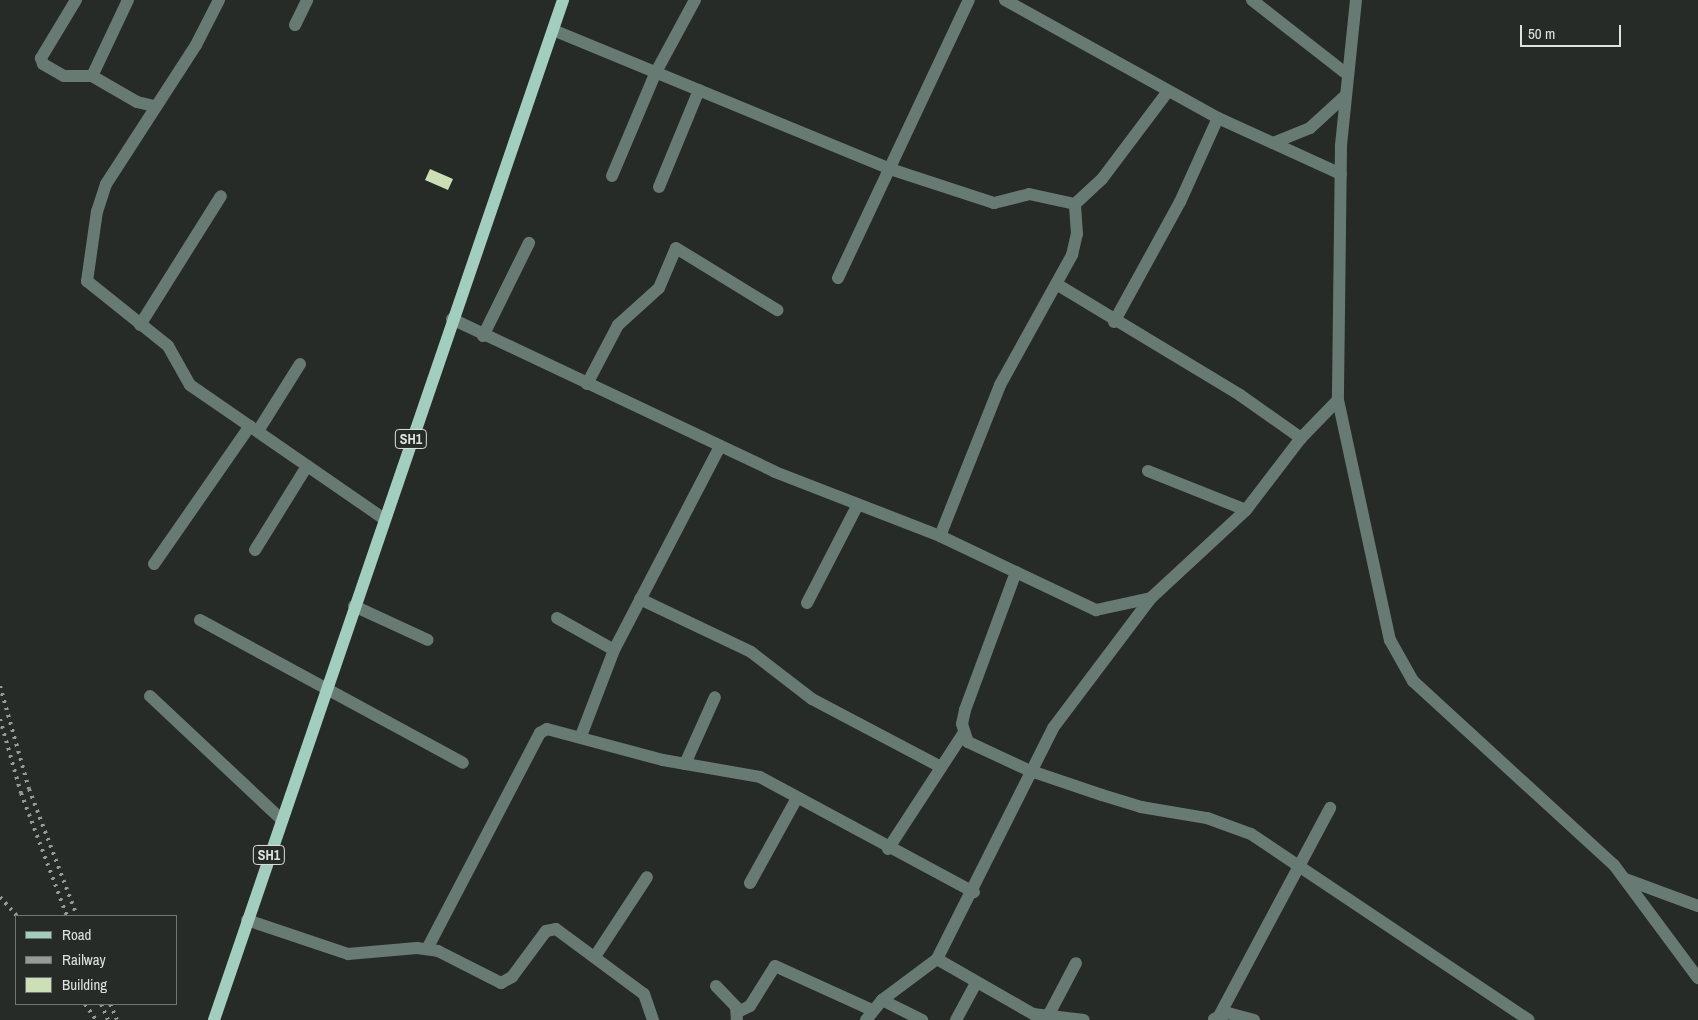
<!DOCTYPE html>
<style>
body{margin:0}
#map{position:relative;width:1698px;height:1020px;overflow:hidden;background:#272b27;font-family:"Archivo Narrow",sans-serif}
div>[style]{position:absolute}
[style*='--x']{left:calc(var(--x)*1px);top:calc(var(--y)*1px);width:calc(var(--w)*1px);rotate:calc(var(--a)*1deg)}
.building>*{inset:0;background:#ccdfb5}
.minor>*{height:12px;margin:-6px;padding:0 6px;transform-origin:6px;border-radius:6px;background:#677b74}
.major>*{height:12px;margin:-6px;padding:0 6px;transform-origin:6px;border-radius:6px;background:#a2cebf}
.rail>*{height:4px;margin-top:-2px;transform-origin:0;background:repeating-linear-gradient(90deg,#969996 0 2.5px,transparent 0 7.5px)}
span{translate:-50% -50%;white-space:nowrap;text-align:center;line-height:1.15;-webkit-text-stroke:5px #272b27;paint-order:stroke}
.shield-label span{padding:1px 4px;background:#272b27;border:1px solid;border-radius:4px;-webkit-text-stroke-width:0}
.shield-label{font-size:14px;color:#dfe1df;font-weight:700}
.legend{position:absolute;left:15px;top:915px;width:162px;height:90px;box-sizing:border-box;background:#272b27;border:1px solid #717471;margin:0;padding:6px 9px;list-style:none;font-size:15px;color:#dfe1df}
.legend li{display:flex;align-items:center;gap:10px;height:25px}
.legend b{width:25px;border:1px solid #717471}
.scale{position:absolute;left:1520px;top:25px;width:101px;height:22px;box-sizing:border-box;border:2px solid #dfe1df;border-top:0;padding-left:6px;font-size:15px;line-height:18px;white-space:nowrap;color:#dfe1df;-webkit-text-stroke:4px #272b27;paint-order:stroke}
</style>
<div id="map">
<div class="building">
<i style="clip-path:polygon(430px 169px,453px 179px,448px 190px,425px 180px)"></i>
</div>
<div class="minor">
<i style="--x:76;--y:0;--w:68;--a:121.1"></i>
<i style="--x:41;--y:58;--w:6;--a:72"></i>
<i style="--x:43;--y:64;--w:24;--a:30"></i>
<i style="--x:64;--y:76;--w:28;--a:0"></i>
<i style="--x:128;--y:0;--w:84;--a:115.3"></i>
<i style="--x:92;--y:76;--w:52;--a:30"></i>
<i style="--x:137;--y:102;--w:18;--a:13"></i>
<i style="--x:219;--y:0;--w:51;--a:117.1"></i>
<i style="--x:196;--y:45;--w:166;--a:122.9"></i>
<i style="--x:106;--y:184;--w:28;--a:108"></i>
<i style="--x:97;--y:211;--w:71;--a:98.1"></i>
<i style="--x:87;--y:281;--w:104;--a:38.7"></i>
<i style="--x:168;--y:346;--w:45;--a:60.6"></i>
<i style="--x:190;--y:385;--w:236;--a:34.6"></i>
<i style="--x:1005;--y:0;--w:244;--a:29"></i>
<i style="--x:1218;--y:118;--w:135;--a:24.5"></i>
<i style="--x:1252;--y:0;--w:122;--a:38"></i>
<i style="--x:1356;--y:0;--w:147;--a:95.9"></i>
<i style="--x:1341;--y:146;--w:254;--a:90.7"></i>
<i style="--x:1338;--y:400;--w:246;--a:77.8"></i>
<i style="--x:1390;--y:640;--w:47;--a:60.7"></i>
<i style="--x:1413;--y:681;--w:273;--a:42.5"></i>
<i style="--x:1614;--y:865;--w:141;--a:53.4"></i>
<i style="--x:295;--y:25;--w:28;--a:-64"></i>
<i style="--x:553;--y:30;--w:361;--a:22.4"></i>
<i style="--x:887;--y:168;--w:113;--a:18.1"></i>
<i style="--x:994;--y:203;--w:36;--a:-14"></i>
<i style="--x:1029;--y:194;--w:47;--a:12.3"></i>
<i style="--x:1075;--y:204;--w:37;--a:-43"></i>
<i style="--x:1102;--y:179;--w:110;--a:-53.1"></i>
<i style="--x:1273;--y:143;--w:40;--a:-22"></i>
<i style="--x:1310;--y:128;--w:49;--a:-42.5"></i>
<i style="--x:612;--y:176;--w:113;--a:-67.1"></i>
<i style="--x:656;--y:72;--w:82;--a:-61.6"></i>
<i style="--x:659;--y:187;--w:105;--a:-67.6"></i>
<i style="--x:838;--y:278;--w:307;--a:-64.8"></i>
<i style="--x:1058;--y:285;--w:213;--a:31.1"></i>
<i style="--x:1240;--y:395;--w:75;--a:35.2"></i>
<i style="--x:452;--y:319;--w:357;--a:25.3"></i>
<i style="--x:775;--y:472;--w:177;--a:21.2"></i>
<i style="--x:940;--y:536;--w:173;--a:25.4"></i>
<i style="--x:1096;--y:610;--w:56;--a:-12.3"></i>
<i style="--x:1151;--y:598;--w:129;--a:-42.8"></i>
<i style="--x:1246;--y:510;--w:91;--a:-52.6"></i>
<i style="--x:1301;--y:438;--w:53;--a:-45.8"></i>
<i style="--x:1114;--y:322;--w:137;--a:-61.2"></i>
<i style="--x:1180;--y:202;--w:92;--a:-65.7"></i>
<i style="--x:140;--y:325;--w:152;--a:-57.9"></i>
<i style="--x:483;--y:336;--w:104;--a:-63.7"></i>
<i style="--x:587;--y:384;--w:67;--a:-62.3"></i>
<i style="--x:618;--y:325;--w:55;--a:-42.1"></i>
<i style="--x:659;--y:288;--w:43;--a:-67"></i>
<i style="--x:676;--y:248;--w:119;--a:31.5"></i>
<i style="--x:258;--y:431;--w:79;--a:-57.9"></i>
<i style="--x:1148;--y:471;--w:105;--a:21.7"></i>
<i style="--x:940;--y:536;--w:162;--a:-68.3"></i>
<i style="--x:1000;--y:385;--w:149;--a:-61"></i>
<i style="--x:1072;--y:255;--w:22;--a:-77"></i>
<i style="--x:1077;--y:234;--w:30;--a:-94"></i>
<i style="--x:255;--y:550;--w:99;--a:-58.2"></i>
<i style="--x:154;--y:564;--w:168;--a:-55.2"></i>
<i style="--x:1016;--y:572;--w:147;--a:110.3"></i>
<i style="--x:965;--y:710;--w:14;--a:102"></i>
<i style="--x:962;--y:724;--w:19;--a:72"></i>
<i style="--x:968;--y:742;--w:66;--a:25"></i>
<i style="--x:1028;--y:770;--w:78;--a:18.7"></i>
<i style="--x:1102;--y:795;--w:41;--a:17.1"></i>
<i style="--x:1141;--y:807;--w:67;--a:9.5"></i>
<i style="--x:1207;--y:818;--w:47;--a:20"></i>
<i style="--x:1251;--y:834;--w:334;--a:33.8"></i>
<i style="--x:640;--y:599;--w:123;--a:25.5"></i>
<i style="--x:751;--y:652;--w:77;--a:37.6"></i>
<i style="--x:812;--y:699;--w:146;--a:27.8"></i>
<i style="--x:807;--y:603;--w:109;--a:-62.7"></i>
<i style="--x:354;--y:606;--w:81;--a:24.7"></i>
<i style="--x:557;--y:618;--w:65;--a:29.3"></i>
<i style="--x:614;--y:650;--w:230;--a:-62.5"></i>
<i style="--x:200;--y:620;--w:299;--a:28.5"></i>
<i style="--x:150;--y:696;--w:181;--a:43.2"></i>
<i style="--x:581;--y:736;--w:92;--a:-69"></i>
<i style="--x:685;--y:764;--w:73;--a:-65.9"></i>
<i style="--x:888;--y:849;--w:137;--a:-56.9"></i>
<i style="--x:1625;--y:879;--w:78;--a:20.3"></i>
<i style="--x:750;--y:883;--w:97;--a:-61.1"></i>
<i style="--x:247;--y:920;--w:107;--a:18.6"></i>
<i style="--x:348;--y:954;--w:69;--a:-5"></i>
<i style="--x:417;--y:948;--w:21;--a:8"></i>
<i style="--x:438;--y:951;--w:71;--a:26.9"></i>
<i style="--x:501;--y:983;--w:13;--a:-29"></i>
<i style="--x:512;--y:977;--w:57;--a:-53.5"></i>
<i style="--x:546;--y:931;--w:10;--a:-11"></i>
<i style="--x:556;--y:929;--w:109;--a:36.5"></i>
<i style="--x:644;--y:994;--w:28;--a:71"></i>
<i style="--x:427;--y:949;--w:244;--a:-62.4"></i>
<i style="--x:540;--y:733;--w:8;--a:-30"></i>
<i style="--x:547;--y:729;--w:120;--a:15"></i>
<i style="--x:663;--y:760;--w:98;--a:9.9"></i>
<i style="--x:760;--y:777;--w:243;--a:28.3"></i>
<i style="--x:596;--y:955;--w:93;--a:-56.8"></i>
<i style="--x:937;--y:959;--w:111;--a:29.8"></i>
<i style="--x:1033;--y:1014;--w:51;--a:6.7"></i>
<i style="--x:716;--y:986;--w:29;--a:46"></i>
<i style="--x:736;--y:1007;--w:13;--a:86"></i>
<i style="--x:882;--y:1000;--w:45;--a:26.6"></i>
<i style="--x:738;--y:1012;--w:13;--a:-27"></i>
<i style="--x:750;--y:1006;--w:47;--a:-58"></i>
<i style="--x:775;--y:966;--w:107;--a:24.4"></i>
<i style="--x:1219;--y:1016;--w:236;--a:-61.9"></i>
<i style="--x:1047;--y:1018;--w:62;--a:-62.2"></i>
<i style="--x:1214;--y:1019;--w:15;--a:-23"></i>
<i style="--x:1228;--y:1013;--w:27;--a:15"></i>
<i style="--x:866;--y:1020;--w:26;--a:-51"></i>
<i style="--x:882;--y:1000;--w:69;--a:-36.7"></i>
<i style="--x:937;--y:959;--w:258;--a:-63.3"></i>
<i style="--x:1053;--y:728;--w:163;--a:-53"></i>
<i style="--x:956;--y:1020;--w:42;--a:-61.6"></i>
</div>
<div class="major">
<i style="--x:214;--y:1020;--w:1078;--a:-71.11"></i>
</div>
<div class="rail">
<i style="--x:0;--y:686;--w:107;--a:74.3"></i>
<i style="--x:29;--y:789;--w:136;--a:69.3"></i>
<i style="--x:0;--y:719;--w:77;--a:74.2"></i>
<i style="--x:21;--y:793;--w:131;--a:69.5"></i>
<i style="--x:0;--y:897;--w:25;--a:48"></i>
<i style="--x:85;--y:1004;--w:19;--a:55"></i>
<i style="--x:101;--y:1004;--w:17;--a:66"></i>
<i style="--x:110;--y:1004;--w:17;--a:66"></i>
</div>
<div class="shield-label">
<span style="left:411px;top:439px">SH1</span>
<span style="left:269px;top:855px">SH1</span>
</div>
<ul class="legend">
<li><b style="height:6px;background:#a2cebf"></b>Road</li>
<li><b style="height:6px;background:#969996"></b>Railway</li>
<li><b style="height:14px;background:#ccdfb5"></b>Building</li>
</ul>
<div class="scale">50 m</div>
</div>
